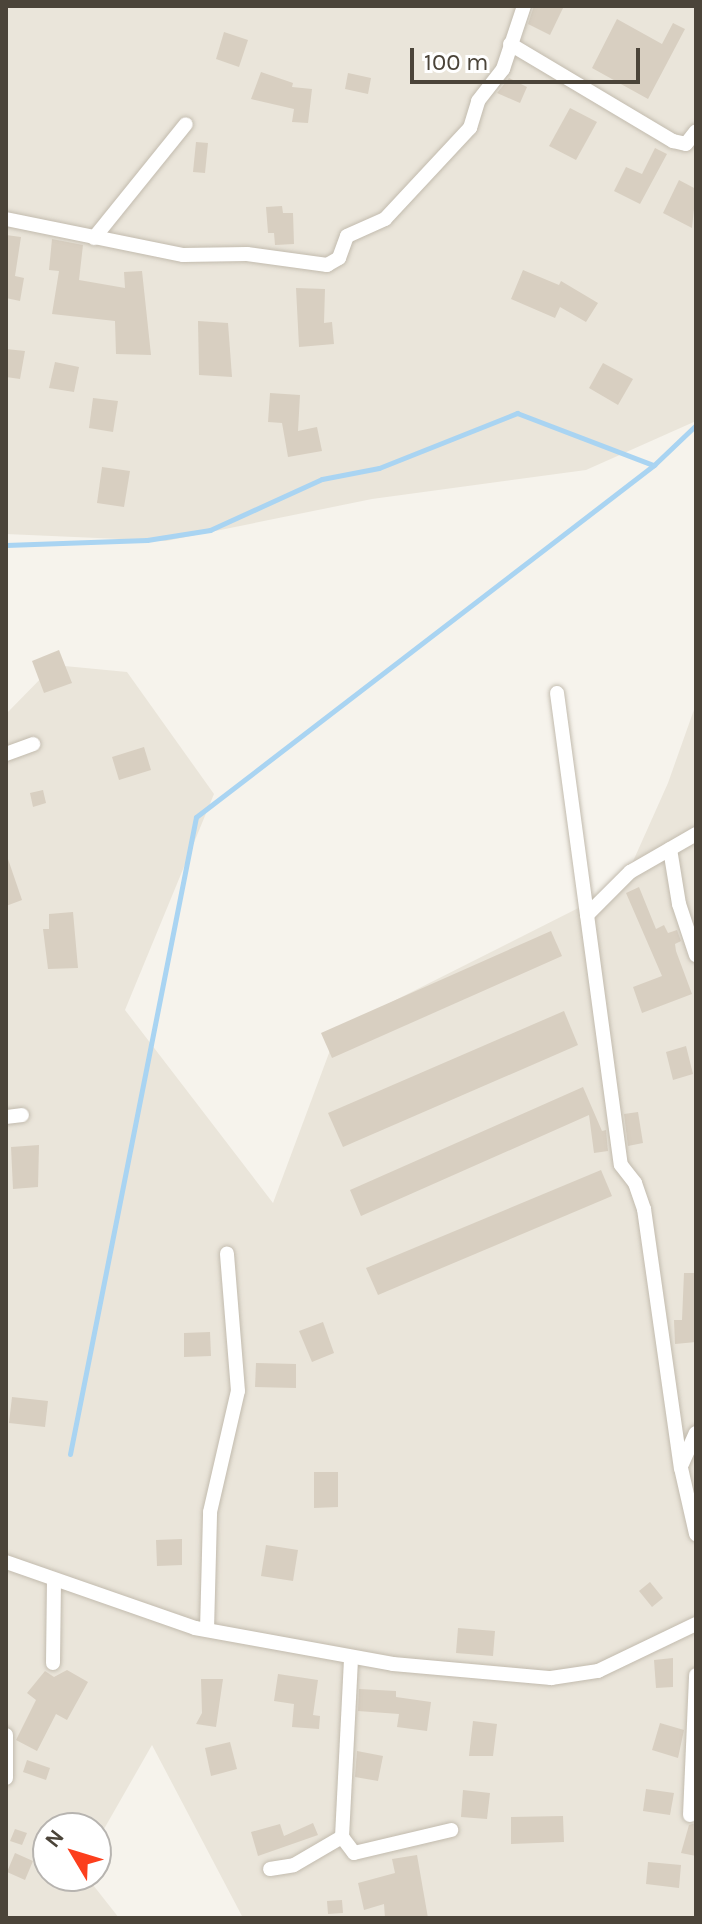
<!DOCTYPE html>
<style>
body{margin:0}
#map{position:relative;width:702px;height:1924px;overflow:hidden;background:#f6f3ec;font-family:Karla,sans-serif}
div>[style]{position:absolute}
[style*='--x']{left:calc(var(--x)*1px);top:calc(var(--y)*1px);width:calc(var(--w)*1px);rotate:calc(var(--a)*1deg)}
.residential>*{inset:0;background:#eae5da}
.stream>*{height:5px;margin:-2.5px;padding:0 2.5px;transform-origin:2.5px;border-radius:2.5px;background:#a9d4f2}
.building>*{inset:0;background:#d8cfc1}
.roads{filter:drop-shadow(0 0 2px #c2bbae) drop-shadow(0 0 2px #c2bbae)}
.minor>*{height:14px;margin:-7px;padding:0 7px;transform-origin:7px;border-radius:7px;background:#fff}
span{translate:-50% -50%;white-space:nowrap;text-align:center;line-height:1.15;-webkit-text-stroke:7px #fff;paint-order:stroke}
.frame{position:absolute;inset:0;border:8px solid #4b4439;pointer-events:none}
.north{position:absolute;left:32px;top:1812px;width:80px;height:80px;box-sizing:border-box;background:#fff;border:2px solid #b7b4b0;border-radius:50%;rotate:308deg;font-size:22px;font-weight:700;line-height:32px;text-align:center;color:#4b4439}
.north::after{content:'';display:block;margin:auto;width:28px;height:36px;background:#fc3f1d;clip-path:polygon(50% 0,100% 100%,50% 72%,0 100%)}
.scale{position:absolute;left:410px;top:48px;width:230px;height:36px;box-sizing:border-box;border:4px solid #4b4439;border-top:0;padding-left:10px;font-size:24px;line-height:28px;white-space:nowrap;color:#4b4439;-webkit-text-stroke:6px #fff;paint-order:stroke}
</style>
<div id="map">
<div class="residential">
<i style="clip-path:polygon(6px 6px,696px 6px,696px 421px,586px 470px,372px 499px,166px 541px,6px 534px)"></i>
<i style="clip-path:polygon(54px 665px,127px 672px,214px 794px,125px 1010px,273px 1203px,338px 1029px,622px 886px,668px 783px,696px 704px,696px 1918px,243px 1918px,152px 1745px,96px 1843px,96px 1828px,48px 1828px,48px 1876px,86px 1876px,119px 1918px,6px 1918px,6px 714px)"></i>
</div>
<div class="stream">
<i style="--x:6;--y:545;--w:141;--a:-2"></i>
<i style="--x:147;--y:540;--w:64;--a:-9"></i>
<i style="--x:210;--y:530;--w:123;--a:-24.5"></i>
<i style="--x:322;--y:479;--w:58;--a:-10.9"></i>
<i style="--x:379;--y:468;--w:149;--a:-21.7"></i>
<i style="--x:517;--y:413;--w:146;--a:20.9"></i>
<i style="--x:70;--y:1454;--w:649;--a:-78.81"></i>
<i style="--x:196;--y:817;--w:578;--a:-37.54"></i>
<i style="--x:654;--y:465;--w:58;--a:-43.6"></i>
</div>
<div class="building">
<i style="clip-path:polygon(534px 6px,564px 6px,550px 35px,528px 24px)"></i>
<i style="clip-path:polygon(617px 19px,662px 44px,673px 23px,685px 29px,648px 99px,592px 68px)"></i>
<i style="clip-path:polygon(224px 32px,248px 40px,239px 67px,216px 59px)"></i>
<i style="clip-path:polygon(261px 72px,293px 83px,292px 87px,312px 89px,308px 123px,292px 122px,294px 109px,251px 99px)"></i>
<i style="clip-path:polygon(348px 73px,371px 78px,368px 94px,345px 89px)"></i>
<i style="clip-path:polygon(509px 78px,527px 87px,520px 103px,497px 93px)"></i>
<i style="clip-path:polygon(570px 108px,597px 122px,576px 160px,549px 146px)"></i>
<i style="clip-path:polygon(196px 142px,208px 143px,205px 173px,193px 172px)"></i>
<i style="clip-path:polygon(655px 148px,667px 154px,640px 204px,614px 191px,626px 167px,642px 174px)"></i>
<i style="clip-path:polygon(679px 180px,696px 189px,692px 228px,663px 213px)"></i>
<i style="clip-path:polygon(282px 206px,283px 213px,293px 213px,294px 244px,275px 245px,274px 233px,268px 233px,266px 207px)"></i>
<i style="clip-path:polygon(6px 235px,21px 237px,15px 276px,24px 278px,20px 301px,6px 298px)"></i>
<i style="clip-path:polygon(52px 239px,83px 245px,79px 280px,125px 288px,124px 272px,142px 271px,151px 355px,116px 354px,115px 321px,52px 314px,59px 271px,49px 270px)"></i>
<i style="clip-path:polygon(523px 270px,559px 285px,561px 281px,598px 303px,586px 322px,560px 307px,555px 318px,511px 299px)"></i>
<i style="clip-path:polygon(296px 288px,325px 289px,324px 323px,332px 322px,334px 344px,299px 347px)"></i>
<i style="clip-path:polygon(198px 321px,228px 323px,232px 377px,199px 375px)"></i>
<i style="clip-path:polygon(6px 349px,25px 351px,20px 379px,6px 377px)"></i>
<i style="clip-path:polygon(55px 362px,79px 367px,74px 392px,49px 388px)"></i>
<i style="clip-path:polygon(603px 363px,633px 379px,618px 405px,589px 388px)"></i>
<i style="clip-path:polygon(270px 393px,300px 395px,298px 431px,317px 427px,322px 451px,288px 457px,282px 423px,268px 422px)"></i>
<i style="clip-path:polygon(93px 398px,118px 401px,113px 432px,89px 428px)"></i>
<i style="clip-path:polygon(102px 467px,130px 471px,124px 507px,97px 503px)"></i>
<i style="clip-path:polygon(59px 650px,72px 683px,44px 693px,32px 661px)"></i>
<i style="clip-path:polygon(144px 747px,151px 770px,119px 780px,112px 757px)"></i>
<i style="clip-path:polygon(43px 790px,46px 803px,33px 807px,30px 793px)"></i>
<i style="clip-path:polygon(8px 859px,22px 900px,6px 906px,6px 860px)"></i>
<i style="clip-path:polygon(639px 887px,656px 929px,664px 925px,668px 933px,677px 930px,681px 941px,675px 944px,676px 951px,692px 994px,642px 1013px,633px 987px,662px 976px,626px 893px)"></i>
<i style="clip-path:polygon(73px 912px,78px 968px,48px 969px,43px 929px,49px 929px,49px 914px)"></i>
<i style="clip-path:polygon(551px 931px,562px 956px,332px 1058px,321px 1033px)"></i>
<i style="clip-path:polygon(564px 1011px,578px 1045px,343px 1147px,328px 1113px)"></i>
<i style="clip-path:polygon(686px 1046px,693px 1074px,673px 1080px,666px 1052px)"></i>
<i style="clip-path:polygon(583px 1087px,602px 1131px,606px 1130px,608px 1151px,594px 1153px,589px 1115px,361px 1216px,350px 1190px)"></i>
<i style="clip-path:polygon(638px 1112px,643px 1143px,628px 1146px,624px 1114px)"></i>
<i style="clip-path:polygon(39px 1145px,38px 1187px,13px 1189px,11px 1147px)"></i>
<i style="clip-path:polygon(601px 1170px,612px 1196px,378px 1295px,366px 1268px)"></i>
<i style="clip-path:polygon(684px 1273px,696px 1273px,696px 1342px,675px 1344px,674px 1320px,682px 1320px)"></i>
<i style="clip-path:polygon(323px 1322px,334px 1353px,312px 1362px,299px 1331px)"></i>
<i style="clip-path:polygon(210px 1332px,211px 1356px,184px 1357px,184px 1333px)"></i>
<i style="clip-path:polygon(256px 1363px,296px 1364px,296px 1388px,255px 1387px)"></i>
<i style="clip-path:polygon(12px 1397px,48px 1401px,45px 1427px,9px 1423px)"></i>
<i style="clip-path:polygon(314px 1472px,338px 1472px,338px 1507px,314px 1508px)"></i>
<i style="clip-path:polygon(182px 1539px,182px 1565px,157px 1566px,156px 1540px)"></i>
<i style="clip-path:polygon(266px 1545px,298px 1550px,293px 1581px,261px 1576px)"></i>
<i style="clip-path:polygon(650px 1582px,663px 1598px,652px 1607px,639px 1591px)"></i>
<i style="clip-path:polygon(458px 1628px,495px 1631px,493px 1656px,456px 1653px)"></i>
<i style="clip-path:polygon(673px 1658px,673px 1687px,656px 1688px,654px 1660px)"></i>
<i style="clip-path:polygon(67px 1670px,88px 1682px,67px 1720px,56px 1714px,37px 1751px,16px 1740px,36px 1700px,27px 1693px,45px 1671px,54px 1677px)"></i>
<i style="clip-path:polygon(278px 1674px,318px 1680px,313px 1715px,320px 1716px,319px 1729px,292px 1727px,294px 1704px,274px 1701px)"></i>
<i style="clip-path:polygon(201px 1679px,223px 1679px,216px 1727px,196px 1724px,202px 1713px)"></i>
<i style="clip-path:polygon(359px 1689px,396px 1691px,396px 1697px,431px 1702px,427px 1731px,397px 1727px,399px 1714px,358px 1711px)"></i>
<i style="clip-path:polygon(473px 1721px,497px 1724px,493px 1756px,469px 1756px)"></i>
<i style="clip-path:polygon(660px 1723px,684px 1730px,678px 1758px,652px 1750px)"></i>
<i style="clip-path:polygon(230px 1742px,237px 1769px,211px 1776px,205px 1748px)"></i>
<i style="clip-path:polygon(357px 1751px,383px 1756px,378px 1781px,355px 1777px)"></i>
<i style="clip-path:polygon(27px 1760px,50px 1768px,46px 1780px,23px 1772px)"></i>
<i style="clip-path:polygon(646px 1789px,674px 1793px,670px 1815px,643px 1811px)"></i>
<i style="clip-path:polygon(463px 1790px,490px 1793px,487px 1819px,461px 1817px)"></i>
<i style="clip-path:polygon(563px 1816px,564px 1842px,511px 1844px,511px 1817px)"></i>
<i style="clip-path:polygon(313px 1823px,318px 1835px,258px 1856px,251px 1832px,280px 1824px,284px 1836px)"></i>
<i style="clip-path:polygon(696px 1823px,696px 1856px,681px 1853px,689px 1825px)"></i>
<i style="clip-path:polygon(15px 1829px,27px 1833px,22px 1845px,10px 1841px)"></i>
<i style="clip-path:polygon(15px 1853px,33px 1861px,25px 1880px,7px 1872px)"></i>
<i style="clip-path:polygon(417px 1855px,428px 1918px,385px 1918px,384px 1904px,364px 1910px,358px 1883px,395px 1873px,392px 1859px)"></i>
<i style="clip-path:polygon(648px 1862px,681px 1865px,679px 1888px,646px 1884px)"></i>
<i style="clip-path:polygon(342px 1900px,343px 1913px,328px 1914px,327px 1901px)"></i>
</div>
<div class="roads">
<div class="minor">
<i style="--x:510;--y:44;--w:190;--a:30.8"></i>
<i style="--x:673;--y:141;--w:13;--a:13"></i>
<i style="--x:686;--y:144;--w:16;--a:-52"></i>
<i style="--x:6;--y:219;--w:181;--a:11.5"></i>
<i style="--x:183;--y:255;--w:64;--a:-0.9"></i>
<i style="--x:247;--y:254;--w:81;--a:7.8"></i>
<i style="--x:327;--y:265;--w:14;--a:-30"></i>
<i style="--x:339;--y:258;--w:23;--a:-70"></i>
<i style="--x:347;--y:236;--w:42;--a:-24.1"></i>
<i style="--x:385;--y:219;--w:125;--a:-47"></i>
<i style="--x:470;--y:128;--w:28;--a:-73"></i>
<i style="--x:478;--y:101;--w:41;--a:-52"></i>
<i style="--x:503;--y:69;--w:66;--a:-71.6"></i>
<i style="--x:94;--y:238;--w:146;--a:-51.1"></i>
<i style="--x:557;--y:693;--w:476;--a:82.3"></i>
<i style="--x:621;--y:1165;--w:23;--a:52"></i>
<i style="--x:635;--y:1183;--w:28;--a:71"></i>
<i style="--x:644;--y:1209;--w:262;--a:81.9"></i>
<i style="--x:681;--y:1468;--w:68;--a:77.2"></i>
<i style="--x:6;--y:754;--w:29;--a:-20"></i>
<i style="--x:670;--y:849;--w:56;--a:80.7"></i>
<i style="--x:679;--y:904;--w:54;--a:71.6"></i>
<i style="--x:587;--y:915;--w:61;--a:-45"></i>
<i style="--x:630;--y:872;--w:76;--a:-29.9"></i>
<i style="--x:6;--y:1117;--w:16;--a:-7"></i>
<i style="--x:682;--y:1464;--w:34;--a:-66"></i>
<i style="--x:6;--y:1562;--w:200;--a:19.2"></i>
<i style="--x:195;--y:1628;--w:201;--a:10.3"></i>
<i style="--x:393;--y:1664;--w:159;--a:5.1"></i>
<i style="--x:551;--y:1678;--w:48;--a:-8.5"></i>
<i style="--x:598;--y:1671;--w:109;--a:-25.6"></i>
<i style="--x:207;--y:1630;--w:118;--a:-88.5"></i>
<i style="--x:210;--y:1512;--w:124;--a:-77"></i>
<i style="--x:238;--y:1391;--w:138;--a:-94.6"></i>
<i style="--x:53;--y:1663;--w:83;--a:-89.3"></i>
<i style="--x:6;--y:1735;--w:43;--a:90"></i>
<i style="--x:690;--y:1815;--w:140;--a:-87.5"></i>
<i style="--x:342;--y:1837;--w:20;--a:53"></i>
<i style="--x:354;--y:1853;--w:100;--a:-13.3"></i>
<i style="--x:270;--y:1869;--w:24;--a:-9"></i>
<i style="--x:294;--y:1865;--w:56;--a:-30.3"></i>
<i style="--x:342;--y:1837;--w:180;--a:-87.1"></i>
</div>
</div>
<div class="frame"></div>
<div class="north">N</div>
<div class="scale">100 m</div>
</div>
